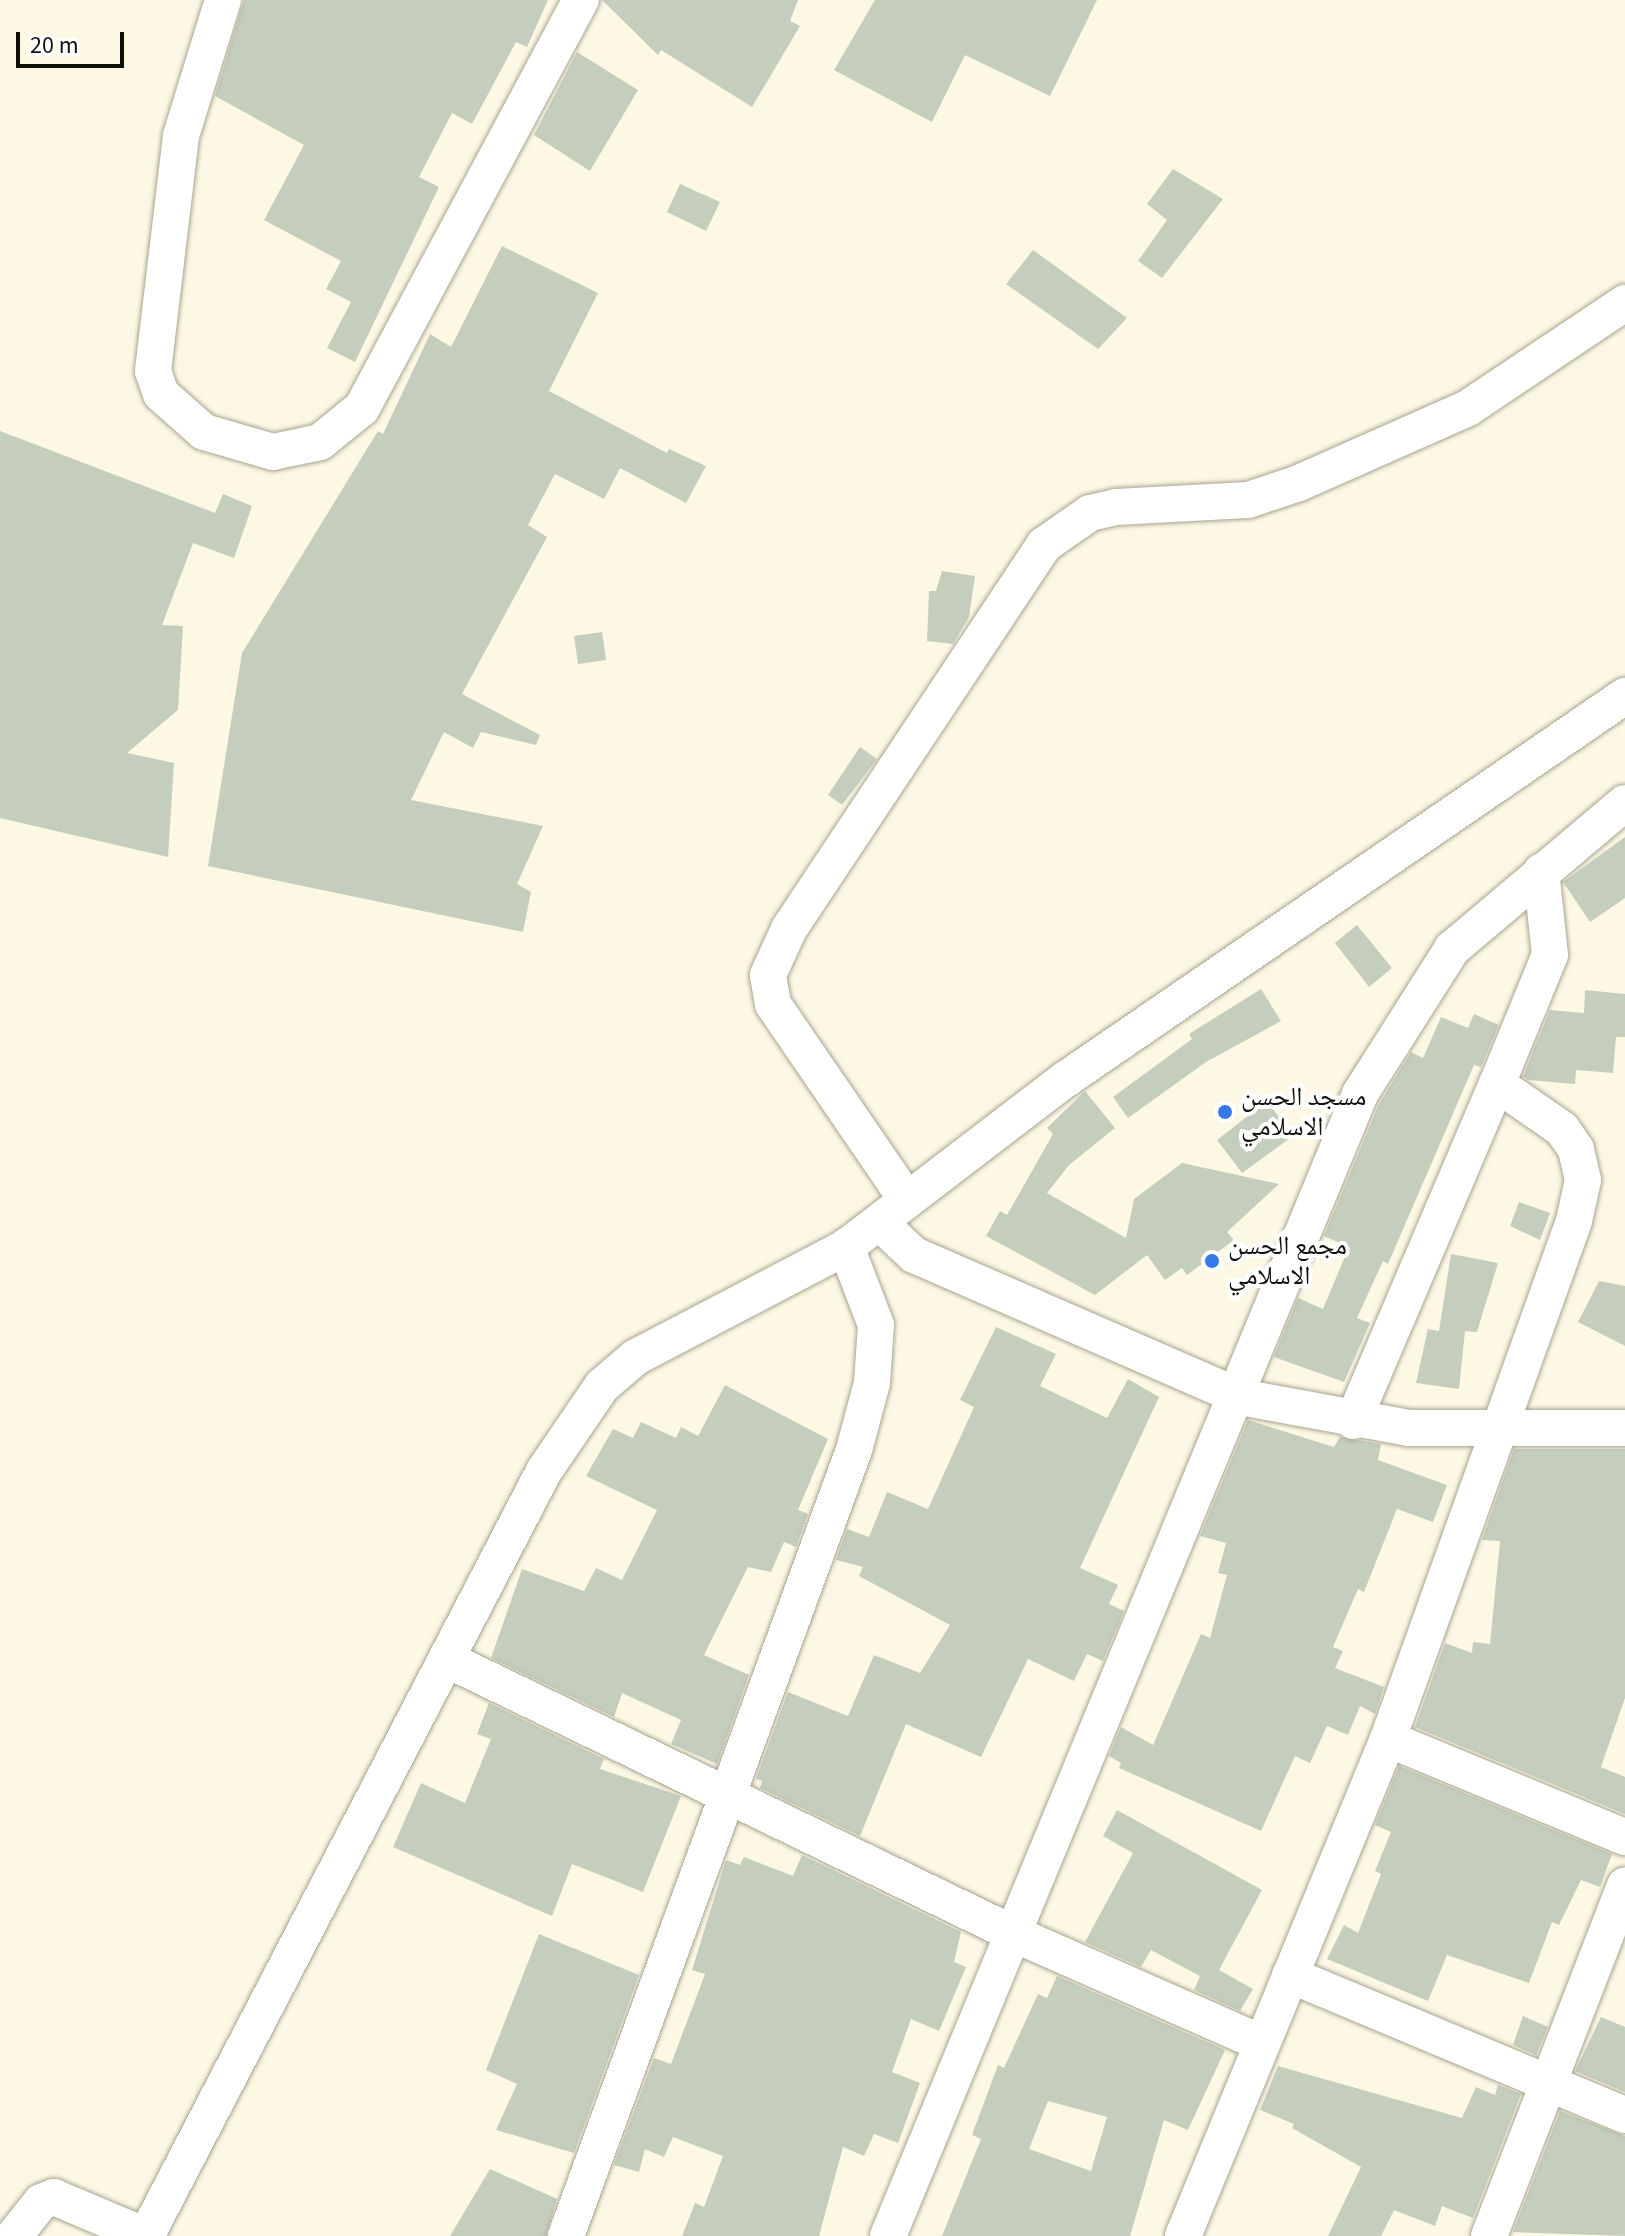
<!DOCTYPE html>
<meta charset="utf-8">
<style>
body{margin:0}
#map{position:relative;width:1625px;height:2236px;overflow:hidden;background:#fcf8e4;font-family:"Source Sans 3","Noto Naskh Arabic",sans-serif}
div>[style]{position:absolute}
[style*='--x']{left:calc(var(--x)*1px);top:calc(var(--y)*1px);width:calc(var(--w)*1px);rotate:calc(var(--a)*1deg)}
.building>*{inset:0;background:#c5cebc}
.roads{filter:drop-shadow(0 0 2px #a8a491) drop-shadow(0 0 2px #a8a491)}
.minor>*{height:36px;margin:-18px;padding:0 18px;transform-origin:18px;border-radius:18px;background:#fff}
.dots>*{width:22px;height:22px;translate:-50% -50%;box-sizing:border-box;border:4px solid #fff;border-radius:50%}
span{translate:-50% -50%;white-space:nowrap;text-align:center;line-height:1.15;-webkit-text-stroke:8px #fff;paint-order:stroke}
.poi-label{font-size:26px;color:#110f09}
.left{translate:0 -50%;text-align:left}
.scale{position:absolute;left:16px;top:32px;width:108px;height:36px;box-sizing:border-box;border:4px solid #110f09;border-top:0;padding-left:10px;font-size:24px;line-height:28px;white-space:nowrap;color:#110f09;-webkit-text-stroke:6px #fff;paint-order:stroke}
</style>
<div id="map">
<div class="building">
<i style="clip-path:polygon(244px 0,548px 0,527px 47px,516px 42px,472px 124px,452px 113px,419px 177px,439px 187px,355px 362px,327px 348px,351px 302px,326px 289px,341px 261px,264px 220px,304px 145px,215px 96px)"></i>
<i style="clip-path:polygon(602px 0,798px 0,790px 21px,800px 26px,752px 107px,661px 50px,658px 55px)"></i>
<i style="clip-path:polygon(875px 0,1097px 0,1050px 96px,965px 55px,932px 122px,834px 70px)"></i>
<i style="clip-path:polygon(577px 52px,638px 90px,590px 171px,534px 135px)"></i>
<i style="clip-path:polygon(1173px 169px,1223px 199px,1162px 278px,1138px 261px,1167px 220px,1147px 204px)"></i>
<i style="clip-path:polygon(680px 184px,720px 202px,706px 231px,667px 212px)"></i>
<i style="clip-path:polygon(502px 246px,598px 293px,549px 391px,667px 453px,669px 449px,706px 466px,686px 503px,620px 468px,604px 499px,555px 474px,528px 525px,547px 537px,462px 694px,540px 735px,536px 745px,481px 732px,473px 748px,444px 732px,411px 800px,543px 826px,517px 884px,531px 892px,523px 932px,208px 866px,242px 653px,378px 431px,383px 434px,430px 334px,451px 347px)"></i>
<i style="clip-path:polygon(1033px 250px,1127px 318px,1098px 349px,1006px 284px)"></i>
<i style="clip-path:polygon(0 431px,215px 513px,223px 494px,252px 506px,234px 558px,193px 543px,162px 625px,183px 626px,178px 710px,127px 753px,174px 763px,168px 857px,0 818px)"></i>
<i style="clip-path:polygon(942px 571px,975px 576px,969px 617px,953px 644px,927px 641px,929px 591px,936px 591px)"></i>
<i style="clip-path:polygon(602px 632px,606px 660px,578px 664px,574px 636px)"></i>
<i style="clip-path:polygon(860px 747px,877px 759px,842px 805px,828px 795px)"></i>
<i style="clip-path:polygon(1625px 837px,1625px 898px,1590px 922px,1563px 882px)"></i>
<i style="clip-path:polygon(1357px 925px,1392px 968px,1369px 987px,1335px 943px)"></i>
<i style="clip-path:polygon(1261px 989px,1281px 1021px,1206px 1062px,1128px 1118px,1113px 1097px,1192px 1039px,1189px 1034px)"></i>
<i style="clip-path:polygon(1585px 990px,1625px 994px,1625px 1037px,1616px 1037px,1613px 1073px,1576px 1070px,1575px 1084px,1528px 1080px,1523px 1076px,1550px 1010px,1584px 1013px)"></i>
<i style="clip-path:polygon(1474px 1014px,1499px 1025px,1481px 1067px,1474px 1065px,1388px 1264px,1383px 1261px,1357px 1318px,1370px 1323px,1344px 1382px,1274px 1357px,1298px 1298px,1323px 1309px,1349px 1247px,1324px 1236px,1379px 1104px,1411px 1052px,1423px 1058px,1441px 1017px,1468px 1028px)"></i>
<i style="clip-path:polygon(1085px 1091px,1115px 1128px,1069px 1165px,1047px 1193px,1126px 1238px,1134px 1199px,1182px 1163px,1279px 1184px,1227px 1232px,1234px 1240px,1187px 1275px,1182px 1268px,1165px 1280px,1147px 1255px,1095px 1295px,986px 1236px,1000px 1211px,1007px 1215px,1053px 1134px,1047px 1128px)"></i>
<i style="clip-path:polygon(1267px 1101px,1293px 1136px,1242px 1173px,1217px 1140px)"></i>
<i style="clip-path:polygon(1519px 1202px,1550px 1213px,1540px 1240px,1510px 1226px)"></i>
<i style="clip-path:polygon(1451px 1254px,1498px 1263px,1477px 1332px,1465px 1331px,1459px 1389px,1416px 1383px,1428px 1329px,1439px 1331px)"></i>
<i style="clip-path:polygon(1599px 1281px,1625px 1286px,1625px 1346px,1578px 1322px)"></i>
<i style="clip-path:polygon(996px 1327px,1056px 1354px,1040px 1386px,1107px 1418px,1128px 1379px,1159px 1397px,1080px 1568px,1118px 1585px,1109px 1604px,1124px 1611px,1103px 1661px,1087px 1654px,1074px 1681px,1028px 1659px,981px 1757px,906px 1724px,860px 1836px,760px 1788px,762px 1781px,756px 1779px,788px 1692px,848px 1716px,874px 1655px,920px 1673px,950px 1625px,859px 1576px,863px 1567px,836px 1560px,847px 1529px,869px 1537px,887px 1492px,928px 1509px,974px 1407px,960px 1400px)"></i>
<i style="clip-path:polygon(725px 1385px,828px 1439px,798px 1510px,808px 1514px,796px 1547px,784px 1542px,771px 1572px,748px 1567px,704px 1655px,749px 1675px,717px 1764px,671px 1744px,681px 1720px,622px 1693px,614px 1717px,491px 1658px,522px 1569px,584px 1591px,596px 1568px,622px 1580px,657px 1510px,586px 1476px,613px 1429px,633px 1438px,641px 1422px,676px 1438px,681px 1427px,698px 1436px)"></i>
<i style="clip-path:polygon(1248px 1420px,1334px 1447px,1340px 1437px,1381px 1444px,1378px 1460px,1447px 1485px,1433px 1522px,1397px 1509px,1364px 1592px,1358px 1589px,1333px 1647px,1343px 1651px,1335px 1668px,1384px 1687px,1375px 1714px,1360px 1706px,1348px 1735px,1327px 1726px,1310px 1763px,1295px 1756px,1261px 1831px,1119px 1768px,1121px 1763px,1109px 1756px,1121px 1727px,1153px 1745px,1201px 1634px,1210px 1638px,1227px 1575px,1218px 1573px,1226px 1543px,1200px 1536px)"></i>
<i style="clip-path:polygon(1514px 1449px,1625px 1449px,1625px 1698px,1601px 1767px,1625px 1777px,1625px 1814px,1415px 1727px,1445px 1643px,1472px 1653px,1473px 1642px,1490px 1644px,1500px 1541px,1482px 1540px)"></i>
<i style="clip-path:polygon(489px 1703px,604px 1759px,600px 1769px,681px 1796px,643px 1892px,572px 1864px,552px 1916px,393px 1847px,421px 1783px,465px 1803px,491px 1739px,477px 1734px)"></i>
<i style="clip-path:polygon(1399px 1766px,1612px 1854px,1600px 1887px,1581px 1880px,1559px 1925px,1552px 1922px,1529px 1983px,1447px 1955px,1428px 2001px,1327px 1959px,1344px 1925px,1358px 1933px,1381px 1874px,1375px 1871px,1391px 1832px,1375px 1825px)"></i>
<i style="clip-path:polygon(1117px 1810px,1262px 1890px,1219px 1970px,1253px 1989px,1240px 2011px,1194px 1990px,1200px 1976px,1151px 1950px,1141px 1967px,1085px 1942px,1133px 1853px,1103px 1836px)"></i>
<i style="clip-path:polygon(802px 1855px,961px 1932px,954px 1962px,966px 1967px,939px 2031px,911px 2019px,892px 2072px,920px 2083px,898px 2143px,874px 2134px,864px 2156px,843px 2147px,819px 2236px,682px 2236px,695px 2203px,704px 2207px,723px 2156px,673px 2137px,664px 2157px,645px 2149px,639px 2172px,614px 2165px,654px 2058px,671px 2064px,705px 1974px,692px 1970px,726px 1860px,740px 1865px,744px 1857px,793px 1876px)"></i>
<i style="clip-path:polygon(539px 1934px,639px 1975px,574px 2153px,496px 2130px,517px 2084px,486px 2070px)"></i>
<i style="clip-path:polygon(evenodd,1057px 1976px,1225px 2050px,1188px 2130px,1164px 2120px,1130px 2236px,942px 2236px,981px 2139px,972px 2135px,998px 2065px,1004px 2068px,1038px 1994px,1047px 1998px,1057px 1976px,1048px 2101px,1107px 2117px,1091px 2171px,1029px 2149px,1048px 2101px)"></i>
<i style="clip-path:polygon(1523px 2016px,1548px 2027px,1536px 2055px,1513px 2045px)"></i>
<i style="clip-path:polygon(1601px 2017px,1625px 2027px,1625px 2092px,1575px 2071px)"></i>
<i style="clip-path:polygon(1278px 2066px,1462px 2118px,1476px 2087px,1495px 2095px,1498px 2085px,1521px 2094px,1473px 2218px,1442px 2206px,1435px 2226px,1394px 2210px,1381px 2236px,1328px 2236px,1361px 2167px,1292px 2128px,1294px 2124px,1260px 2110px)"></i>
<i style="clip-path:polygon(1560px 2111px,1625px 2136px,1625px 2236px,1513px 2232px)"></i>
<i style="clip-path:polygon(490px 2169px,557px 2199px,546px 2236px,450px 2236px)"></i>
</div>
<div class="roads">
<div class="minor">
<i style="--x:223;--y:0;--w:142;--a:107.2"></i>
<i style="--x:181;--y:136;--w:237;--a:96.8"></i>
<i style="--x:153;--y:371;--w:24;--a:71"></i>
<i style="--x:161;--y:394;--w:57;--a:41.5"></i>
<i style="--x:204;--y:432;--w:72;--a:16.2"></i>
<i style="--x:273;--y:452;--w:48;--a:-12"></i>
<i style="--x:320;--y:442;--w:54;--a:-39"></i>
<i style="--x:362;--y:408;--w:463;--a:-61.8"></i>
<i style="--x:907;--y:1200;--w:237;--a:-124.4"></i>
<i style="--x:773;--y:1004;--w:29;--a:-100"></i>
<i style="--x:768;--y:975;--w:51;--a:-65.5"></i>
<i style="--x:789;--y:929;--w:461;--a:-56.4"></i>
<i style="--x:1044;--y:545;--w:56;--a:-34.8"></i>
<i style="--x:1090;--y:513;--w:27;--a:-13"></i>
<i style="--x:1116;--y:507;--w:132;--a:-3"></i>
<i style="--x:1248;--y:500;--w:54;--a:-18.4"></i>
<i style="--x:1299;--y:483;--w:185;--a:-23.9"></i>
<i style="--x:1468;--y:408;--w:189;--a:-33.8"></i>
<i style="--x:880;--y:1223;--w:47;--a:43.3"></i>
<i style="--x:914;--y:1255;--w:356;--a:23.5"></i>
<i style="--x:1240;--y:1397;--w:172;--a:10.4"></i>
<i style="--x:1409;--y:1428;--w:216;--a:0"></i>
<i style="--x:1353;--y:1421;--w:366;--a:-66.9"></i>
<i style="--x:446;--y:1659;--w:629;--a:25.83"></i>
<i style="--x:1012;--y:1933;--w:272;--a:23.8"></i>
<i style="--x:1388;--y:1739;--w:256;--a:22.5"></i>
<i style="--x:1290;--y:1975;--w:363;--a:22.7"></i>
<i style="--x:14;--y:2236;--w:43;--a:-51.5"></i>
<i style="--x:41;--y:2202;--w:14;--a:-21"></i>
<i style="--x:54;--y:2197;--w:100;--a:23"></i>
<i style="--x:146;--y:2236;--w:862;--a:-62.51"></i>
<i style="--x:544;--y:1471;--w:103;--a:-55.7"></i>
<i style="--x:602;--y:1386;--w:45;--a:-40.5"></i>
<i style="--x:636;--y:1357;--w:237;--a:-27.6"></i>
<i style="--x:846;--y:1247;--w:277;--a:-37.4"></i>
<i style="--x:1066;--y:1079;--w:678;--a:-34.42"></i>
<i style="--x:566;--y:2236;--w:837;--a:-69.88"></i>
<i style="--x:854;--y:1450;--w:69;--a:-75"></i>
<i style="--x:872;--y:1383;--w:58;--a:-86.1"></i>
<i style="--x:876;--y:1325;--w:84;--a:-111"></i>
<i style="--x:888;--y:2236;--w:1236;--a:-67.54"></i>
<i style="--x:1360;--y:1094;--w:172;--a:-57.6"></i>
<i style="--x:1452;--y:949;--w:226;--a:-40.2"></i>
<i style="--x:1183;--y:2236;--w:538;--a:-67.59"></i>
<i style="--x:1388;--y:1739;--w:550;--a:-70.25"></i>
<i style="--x:1574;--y:1221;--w:42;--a:-77.6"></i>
<i style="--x:1583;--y:1180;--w:32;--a:-103"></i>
<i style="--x:1576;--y:1149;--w:24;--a:-125"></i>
<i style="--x:1562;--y:1129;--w:79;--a:-145.3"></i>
<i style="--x:1497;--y:1084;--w:139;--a:-67.7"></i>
<i style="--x:1550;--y:955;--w:84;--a:-96.1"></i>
<i style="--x:1489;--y:2236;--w:376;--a:-68.8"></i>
</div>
</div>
<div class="dots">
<i style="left:1225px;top:1112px;background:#347ae8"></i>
<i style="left:1212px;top:1261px;background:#347ae8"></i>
</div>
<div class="poi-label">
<span class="left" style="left:1241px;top:1112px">مسجد الحسن<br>الاسلامي</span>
<span class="left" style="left:1228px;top:1261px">مجمع الحسن<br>الاسلامي</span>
</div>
<div class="scale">20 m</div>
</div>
